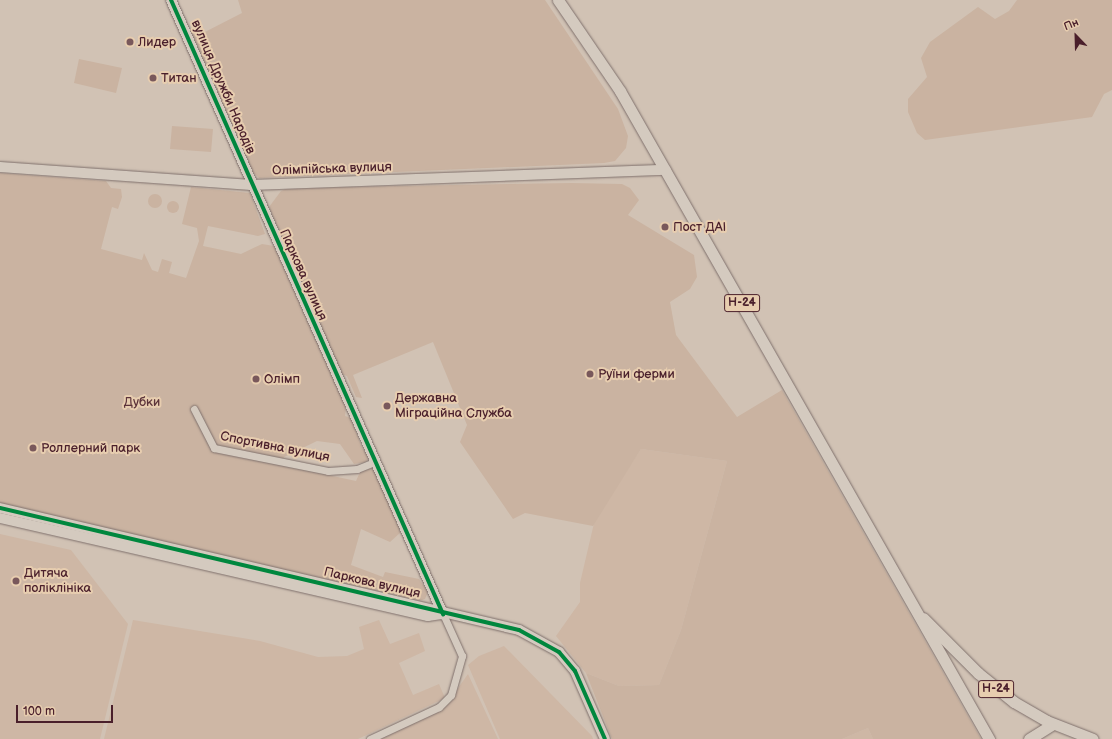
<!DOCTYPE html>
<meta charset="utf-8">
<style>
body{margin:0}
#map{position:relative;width:1112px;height:739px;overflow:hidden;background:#d1c2b4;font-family:"Balsamiq Sans",sans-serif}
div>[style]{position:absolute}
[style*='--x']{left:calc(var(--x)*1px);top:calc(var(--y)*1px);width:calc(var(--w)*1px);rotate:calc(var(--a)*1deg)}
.built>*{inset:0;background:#ceb7a5}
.green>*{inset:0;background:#cab3a1}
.round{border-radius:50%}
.roads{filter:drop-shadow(0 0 1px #7f706c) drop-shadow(0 0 1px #7f706c)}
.street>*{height:7px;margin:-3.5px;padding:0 3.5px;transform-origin:3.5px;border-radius:3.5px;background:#d4cabf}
.secondary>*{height:10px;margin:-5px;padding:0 5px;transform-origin:5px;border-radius:5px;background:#d4cabf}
.primary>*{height:11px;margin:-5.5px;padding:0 5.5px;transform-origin:5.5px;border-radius:5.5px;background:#d4cabf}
.cycleway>*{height:4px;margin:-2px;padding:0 2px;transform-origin:2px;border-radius:2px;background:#00873e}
.dots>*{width:11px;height:11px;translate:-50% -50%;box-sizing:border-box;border:2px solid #e7cdaf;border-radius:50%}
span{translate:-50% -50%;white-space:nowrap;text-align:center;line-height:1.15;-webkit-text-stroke:4px #e7cdaf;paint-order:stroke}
.shield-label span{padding:1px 3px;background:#e7cdaf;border:1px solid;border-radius:3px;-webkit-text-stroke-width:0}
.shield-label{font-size:12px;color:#4a1f2b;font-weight:700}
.poi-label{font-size:13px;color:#4a1f2b}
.left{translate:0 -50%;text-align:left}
.street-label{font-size:13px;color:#4a1f2b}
.park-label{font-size:13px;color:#5c333a}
.north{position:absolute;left:1056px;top:16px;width:40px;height:40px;-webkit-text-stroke:3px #e7cdaf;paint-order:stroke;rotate:337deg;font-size:11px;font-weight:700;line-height:16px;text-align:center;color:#4a1f2b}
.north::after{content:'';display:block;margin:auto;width:14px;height:18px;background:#4a1f2b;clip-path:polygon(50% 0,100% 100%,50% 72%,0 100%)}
.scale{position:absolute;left:16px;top:705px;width:97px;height:18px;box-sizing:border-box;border:2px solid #4a1f2b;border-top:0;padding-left:5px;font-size:12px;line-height:14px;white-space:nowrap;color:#4a1f2b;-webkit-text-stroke:3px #e7cdaf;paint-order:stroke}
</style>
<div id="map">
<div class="built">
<i style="clip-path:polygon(641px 449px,727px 461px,681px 630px,659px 685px,619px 686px,586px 673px,556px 636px,580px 602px,580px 583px,595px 519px)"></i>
<i style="clip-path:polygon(0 534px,71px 550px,128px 624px,100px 739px,0 739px)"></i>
<i style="clip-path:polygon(133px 620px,260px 641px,318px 657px,347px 656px,364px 649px,359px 627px,379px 620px,390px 644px,419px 633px,425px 651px,399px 663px,413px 695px,439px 684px,445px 698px,358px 739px,104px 739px)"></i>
<i style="clip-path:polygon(504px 646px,592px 736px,593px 739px,500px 739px,468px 665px,479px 656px)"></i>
<i style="clip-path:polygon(468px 674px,498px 739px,380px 739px,444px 708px)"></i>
<i style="clip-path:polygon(868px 728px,873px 739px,842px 739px)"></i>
</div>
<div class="green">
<i style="clip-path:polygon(238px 0,545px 0,618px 109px,628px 136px,626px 148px,615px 161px,604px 163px,259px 178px,251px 170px,188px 30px,198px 26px,201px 34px,242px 13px)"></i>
<i style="clip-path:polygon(1017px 0,1112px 0,1112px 90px,1104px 94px,1092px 117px,925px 140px,917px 133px,908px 112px,908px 99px,927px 77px,921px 58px,930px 42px,978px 7px,995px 19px,1009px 11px)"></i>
<i style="clip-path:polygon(79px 59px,122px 68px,116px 93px,74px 83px)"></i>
<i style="clip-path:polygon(172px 126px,213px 129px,211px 152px,170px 149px)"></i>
<i style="clip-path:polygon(0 173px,106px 181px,111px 188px,121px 189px,122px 197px,118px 209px,112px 207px,101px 249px,142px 260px,144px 253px,152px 270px,158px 272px,162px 259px,172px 262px,169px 273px,186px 278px,199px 241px,197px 228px,182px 224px,191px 187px,250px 193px,265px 234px,258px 236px,208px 226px,203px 246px,241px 254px,262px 244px,274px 246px,346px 405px,345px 416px,351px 418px,362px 448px,369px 456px,366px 462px,354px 464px,340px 444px,317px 441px,284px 457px,282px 465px,356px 481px,360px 472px,374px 467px,401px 532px,390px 542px,361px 529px,351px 565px,383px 577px,385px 572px,419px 579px,428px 592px,425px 599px,419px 601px,0 504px)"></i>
<i style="clip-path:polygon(571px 183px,622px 184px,630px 188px,639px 200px,628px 215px,694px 255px,697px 277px,690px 289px,670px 302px,676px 335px,737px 417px,782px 390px,981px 739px,873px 739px,868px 728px,842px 739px,612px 739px,586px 673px,619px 686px,659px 685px,681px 630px,727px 461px,641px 449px,593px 526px,525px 513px,513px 519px,460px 442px,467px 425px,433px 342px,353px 375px,362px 398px,356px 397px,347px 376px,341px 374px,269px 207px,281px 191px,288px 188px)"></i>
<i class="round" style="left:148px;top:194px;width:14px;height:14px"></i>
<i class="round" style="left:167px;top:201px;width:12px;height:12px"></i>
</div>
<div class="roads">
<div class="street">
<i style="--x:194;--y:409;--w:44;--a:62.9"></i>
<i style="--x:214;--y:448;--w:116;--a:11.4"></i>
<i style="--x:328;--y:471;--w:29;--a:-4"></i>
<i style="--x:357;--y:469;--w:18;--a:-22"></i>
<i style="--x:370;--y:739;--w:76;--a:-24.9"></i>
<i style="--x:439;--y:707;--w:17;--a:-45"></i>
<i style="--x:451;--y:695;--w:41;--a:-74.2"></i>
<i style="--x:462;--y:656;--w:46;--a:-114.3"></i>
</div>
<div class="secondary">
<i style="--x:171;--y:0;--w:672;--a:66.11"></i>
<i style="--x:0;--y:167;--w:252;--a:4.1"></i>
<i style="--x:251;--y:185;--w:415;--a:-2.1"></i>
<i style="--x:0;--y:508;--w:533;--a:13.23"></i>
<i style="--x:519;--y:630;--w:46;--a:28.8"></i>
<i style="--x:559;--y:652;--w:25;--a:50"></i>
<i style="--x:575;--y:671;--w:74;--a:66.2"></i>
<i style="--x:0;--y:518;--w:439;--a:12.9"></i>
<i style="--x:428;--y:616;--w:15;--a:-8"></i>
</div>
<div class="primary">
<i style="--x:558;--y:0;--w:110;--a:55.7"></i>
<i style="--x:620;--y:91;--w:746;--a:60.34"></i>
<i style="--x:923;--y:618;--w:78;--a:45"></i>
<i style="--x:978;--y:673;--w:46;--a:38.9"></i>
<i style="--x:1014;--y:702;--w:38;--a:30"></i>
<i style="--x:1047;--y:721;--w:49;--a:21.4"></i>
<i style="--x:1029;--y:739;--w:28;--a:-32"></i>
</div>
</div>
<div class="cycleway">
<i style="--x:171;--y:0;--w:672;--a:66.11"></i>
<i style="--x:0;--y:508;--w:533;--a:13.23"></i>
<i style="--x:519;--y:630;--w:46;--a:28.8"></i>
<i style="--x:559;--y:652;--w:25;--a:50"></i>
<i style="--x:575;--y:671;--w:74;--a:66.2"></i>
</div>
<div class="dots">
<i style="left:130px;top:42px;background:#79585b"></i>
<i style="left:153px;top:78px;background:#79585b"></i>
<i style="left:665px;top:227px;background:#79585b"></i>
<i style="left:590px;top:374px;background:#79585b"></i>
<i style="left:256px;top:379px;background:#79585b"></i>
<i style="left:387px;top:406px;background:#79585b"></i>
<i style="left:33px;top:448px;background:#79585b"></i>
<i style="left:16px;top:581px;background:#79585b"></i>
</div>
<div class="shield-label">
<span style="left:742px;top:303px">Н-24</span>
<span style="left:996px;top:689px">Н-24</span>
</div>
<div class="poi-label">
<span class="left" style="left:138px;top:42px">Лидер</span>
<span class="left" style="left:161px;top:78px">Титан</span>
<span class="left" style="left:673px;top:227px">Пост ДАІ</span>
<span class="left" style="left:598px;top:374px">Руїни ферми</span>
<span class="left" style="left:264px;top:379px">Олімп</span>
<span class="left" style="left:395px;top:406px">Державна<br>Міграційна Служба</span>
<span class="left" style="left:41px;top:448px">Роллерний парк</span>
<span class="left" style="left:24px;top:581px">Дитяча<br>поліклініка</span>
</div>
<div class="street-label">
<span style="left:223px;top:87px;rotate:67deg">вулиця Дружби Народів</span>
<span style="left:332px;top:169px;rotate:-2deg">Олімпійська вулиця</span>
<span style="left:303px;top:275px;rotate:66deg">Паркова вулиця</span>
<span style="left:275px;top:447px;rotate:11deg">Спортивна вулиця</span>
<span style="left:372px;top:583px;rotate:13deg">Паркова вулиця</span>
</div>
<div class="park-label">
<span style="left:142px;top:402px">Дубки</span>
</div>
<div class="north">Пн</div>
<div class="scale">100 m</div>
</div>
